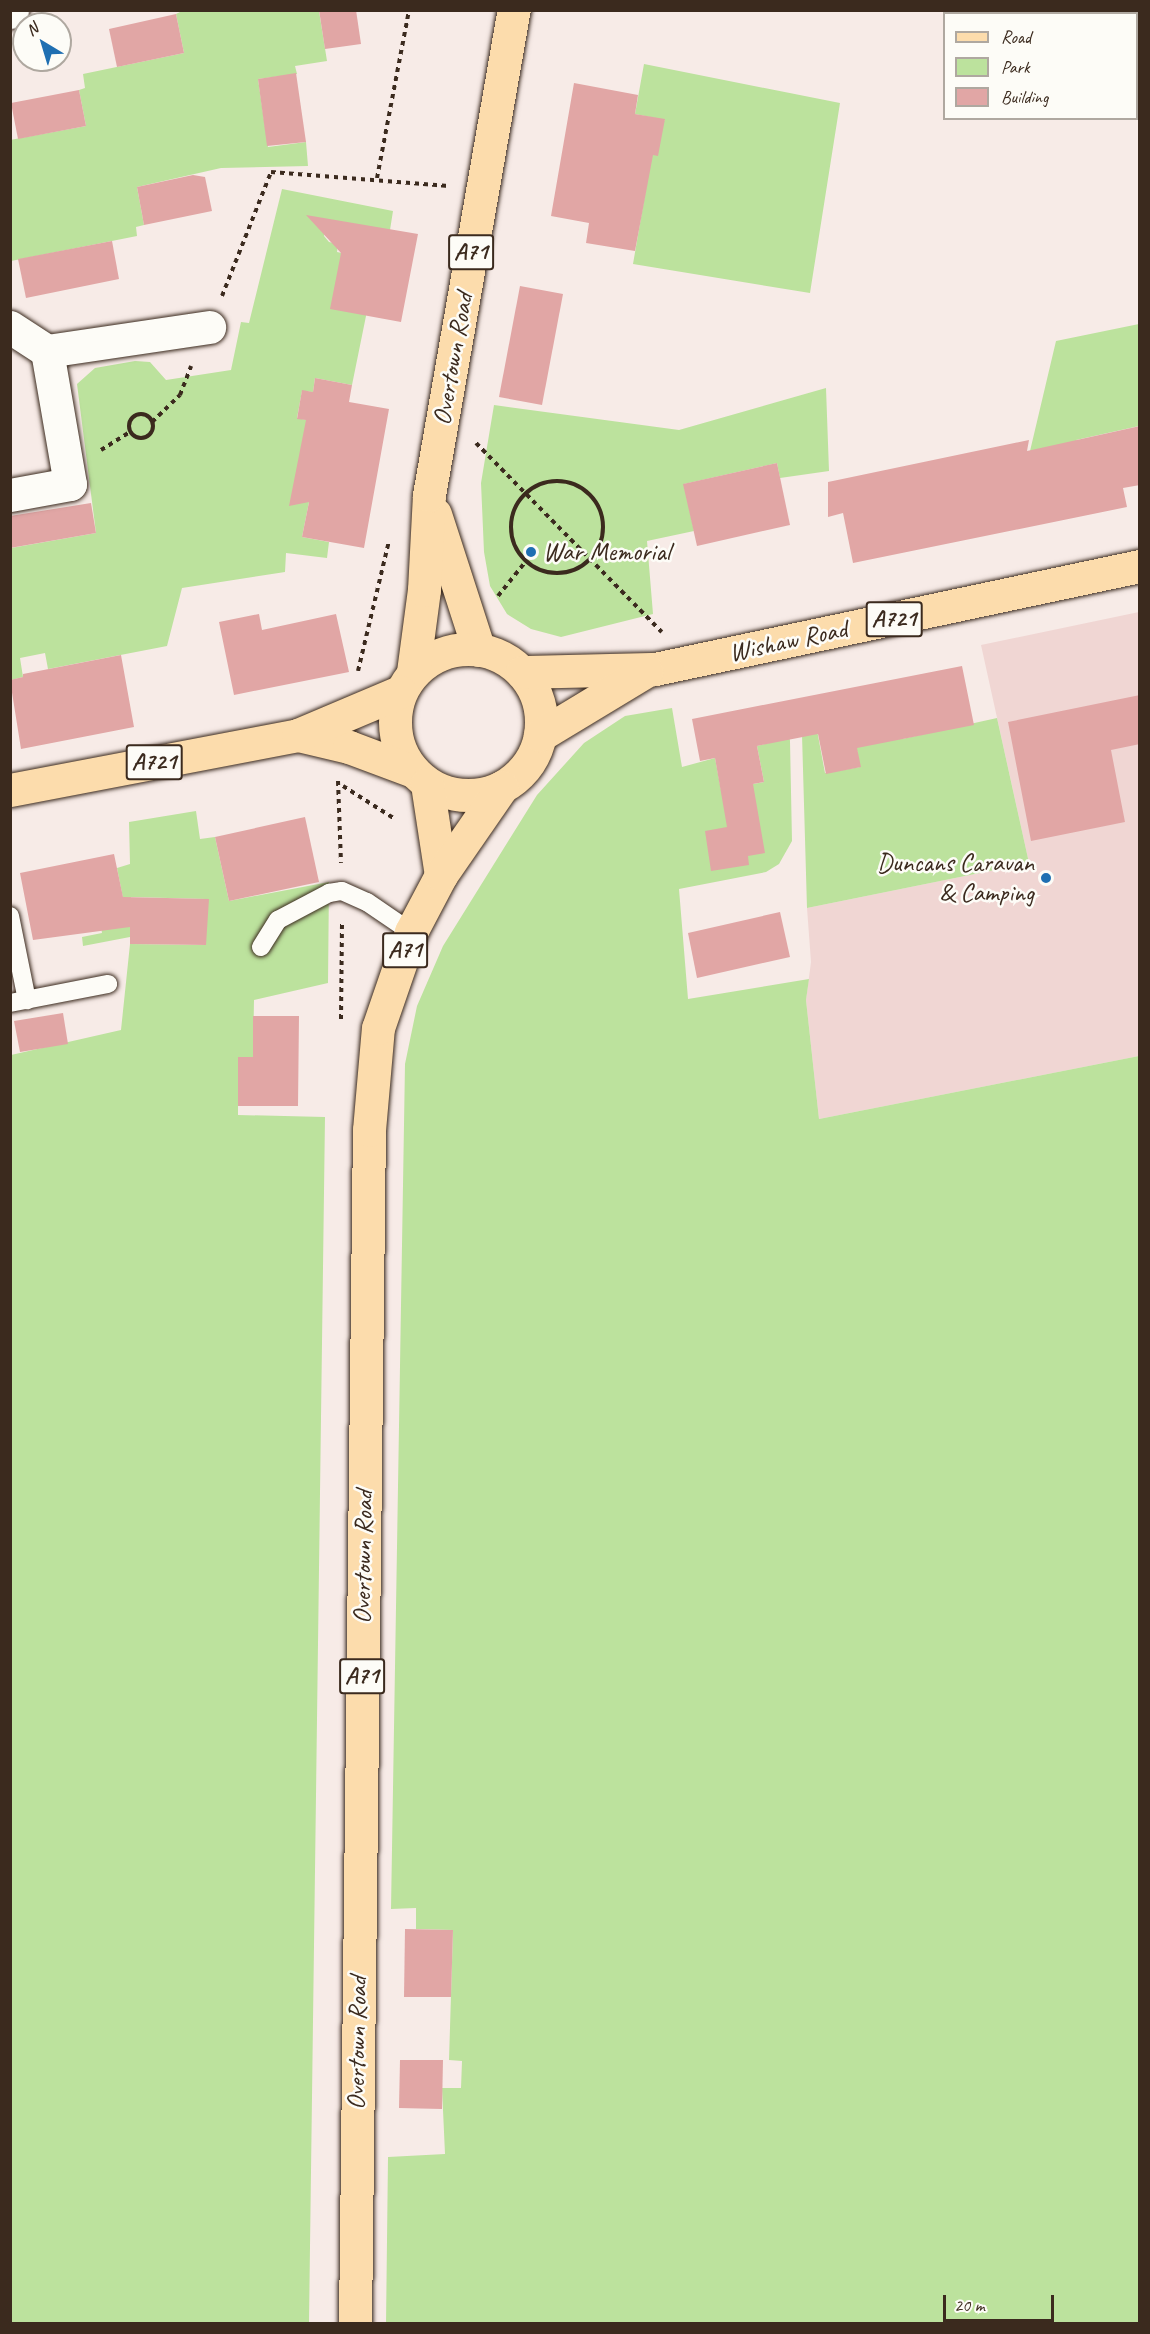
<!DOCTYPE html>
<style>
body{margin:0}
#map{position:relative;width:1150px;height:2334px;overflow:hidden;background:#f7ebe7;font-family:Caveat,sans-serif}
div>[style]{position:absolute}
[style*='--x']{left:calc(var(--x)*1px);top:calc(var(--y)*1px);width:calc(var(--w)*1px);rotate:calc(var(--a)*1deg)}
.built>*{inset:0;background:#f0d6d3}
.green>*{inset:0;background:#bce29d}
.building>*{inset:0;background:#e1a6a5}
.path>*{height:4px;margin-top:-2px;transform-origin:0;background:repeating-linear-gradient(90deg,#3b2a1e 0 4.5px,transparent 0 9px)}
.path>.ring{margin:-2px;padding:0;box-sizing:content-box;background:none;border:4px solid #3b2a1e;border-radius:50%}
.roads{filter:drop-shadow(0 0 2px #3b2a1e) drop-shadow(0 0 2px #3b2a1e)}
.lane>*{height:18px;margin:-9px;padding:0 9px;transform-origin:9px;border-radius:9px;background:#fdfcf7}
.street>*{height:33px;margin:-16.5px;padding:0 16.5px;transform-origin:16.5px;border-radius:16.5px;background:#fdfcf7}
.primary>*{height:33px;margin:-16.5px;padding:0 16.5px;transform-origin:16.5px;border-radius:16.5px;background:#fcdcac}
.primary>.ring{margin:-16.5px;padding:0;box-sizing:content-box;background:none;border:33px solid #fcdcac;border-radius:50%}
.dots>*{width:16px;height:16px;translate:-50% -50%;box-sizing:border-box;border:3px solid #fdfcf7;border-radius:50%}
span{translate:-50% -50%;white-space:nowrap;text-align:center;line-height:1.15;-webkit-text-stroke:5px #fdfcf7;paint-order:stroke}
.shield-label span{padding:2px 4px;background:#fdfcf7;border:2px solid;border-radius:4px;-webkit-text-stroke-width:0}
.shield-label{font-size:24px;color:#3b2a1e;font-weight:700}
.street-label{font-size:26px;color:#3b2a1e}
.poi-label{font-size:26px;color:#3b2a1e}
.left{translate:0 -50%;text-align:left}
.right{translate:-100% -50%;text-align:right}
.frame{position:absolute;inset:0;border:12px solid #3b2a1e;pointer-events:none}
.legend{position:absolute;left:943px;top:12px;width:195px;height:108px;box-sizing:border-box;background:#fdfcf7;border:2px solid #afa8a0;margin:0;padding:8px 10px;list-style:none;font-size:18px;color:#3b2a1e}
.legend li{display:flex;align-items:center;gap:12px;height:30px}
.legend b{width:30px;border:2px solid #afa8a0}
.north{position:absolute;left:12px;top:12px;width:60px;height:60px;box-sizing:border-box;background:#fdfcf7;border:2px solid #afa8a0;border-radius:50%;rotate:322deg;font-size:16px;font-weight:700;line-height:24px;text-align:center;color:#3b2a1e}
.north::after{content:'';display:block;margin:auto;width:21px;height:27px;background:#1f6fb2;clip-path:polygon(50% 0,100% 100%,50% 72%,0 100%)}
.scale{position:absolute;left:943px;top:2295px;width:111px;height:27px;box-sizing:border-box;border:3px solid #3b2a1e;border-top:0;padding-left:8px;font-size:18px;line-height:21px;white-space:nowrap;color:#3b2a1e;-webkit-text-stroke:4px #fdfcf7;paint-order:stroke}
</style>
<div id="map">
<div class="built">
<i style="clip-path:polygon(1139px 612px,1139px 1056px,819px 1119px,806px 1000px,811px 962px,807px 908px,1029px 863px,981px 645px)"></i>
</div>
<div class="green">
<i style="clip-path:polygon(182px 11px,319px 11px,327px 61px,295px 66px,297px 74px,258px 79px,268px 147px,306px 142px,308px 166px,221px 168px,137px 187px,144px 225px,136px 227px,137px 236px,11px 261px,10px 140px,86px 126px,79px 90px,85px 88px,83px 74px,184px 53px,176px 14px)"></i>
<i style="clip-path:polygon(644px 64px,840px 103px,810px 293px,633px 264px,648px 177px,617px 148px,665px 120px,635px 114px)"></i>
<i style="clip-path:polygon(282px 189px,393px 211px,390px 230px,327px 224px,324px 236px,329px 242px,338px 244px,337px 252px,361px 257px,366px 316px,352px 385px,315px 378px,313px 392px,302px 391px,297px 418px,306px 420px,310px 497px,302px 537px,329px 542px,327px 558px,286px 553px,285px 572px,182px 588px,167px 646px,48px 669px,45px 653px,20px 658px,23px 677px,11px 680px,11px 548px,96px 533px,77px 384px,95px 368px,135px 361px,150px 362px,166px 380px,231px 370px,241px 322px,249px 323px)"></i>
<i style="clip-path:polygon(1139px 324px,1139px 426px,1076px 440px,1079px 456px,1026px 468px,1056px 341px)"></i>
<i style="clip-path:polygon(826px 388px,829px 471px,780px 478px,777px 463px,684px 484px,694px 531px,647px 541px,653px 614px,561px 637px,531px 629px,507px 614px,490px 586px,484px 552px,481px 483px,494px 405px,679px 430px)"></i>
<i style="clip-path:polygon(890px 681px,902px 739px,997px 718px,1029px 863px,807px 908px,801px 700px,811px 698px,825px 773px,860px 767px,853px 728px)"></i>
<i style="clip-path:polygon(785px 702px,790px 741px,792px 841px,779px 864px,766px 872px,679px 889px,688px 999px,809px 979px,806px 1000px,819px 1119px,1139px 1056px,1139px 2323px,386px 2324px,388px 2157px,445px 2154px,442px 2088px,461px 2088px,462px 2061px,449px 2060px,453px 1930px,416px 1929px,416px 1908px,391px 1909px,405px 1064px,417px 1006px,443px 946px,537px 795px,584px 743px,625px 716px,672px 708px,682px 767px,715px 758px,721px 790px,764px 782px,757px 746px,769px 743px)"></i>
<i style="clip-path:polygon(196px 811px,200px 839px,215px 837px,229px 901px,329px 882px,328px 983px,254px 1000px,253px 1057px,238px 1057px,238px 1115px,325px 1117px,309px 2323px,11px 2324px,11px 1055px,121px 1030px,130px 944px,206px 945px,206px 899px,131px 897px,130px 937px,83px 946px,82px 937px,102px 933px,99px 914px,125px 908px,117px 868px,130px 864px,129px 822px)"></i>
</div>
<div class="building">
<i style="clip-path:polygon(319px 10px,356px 10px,361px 44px,325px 49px)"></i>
<i style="clip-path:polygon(176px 14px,184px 53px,117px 67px,109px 29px)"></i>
<i style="clip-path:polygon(296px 73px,306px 142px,267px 146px,258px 79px)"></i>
<i style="clip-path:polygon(574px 83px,638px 95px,635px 114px,665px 119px,658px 156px,653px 155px,635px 251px,586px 243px,589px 223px,551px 216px)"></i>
<i style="clip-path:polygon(79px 90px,86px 126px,18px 139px,11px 103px)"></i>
<i style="clip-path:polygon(193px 175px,205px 177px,212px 211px,144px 225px,137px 187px)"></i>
<i style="clip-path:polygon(306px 215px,418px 234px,401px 322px,330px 309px,341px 253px)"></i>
<i style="clip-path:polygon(112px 241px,119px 279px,26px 298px,18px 259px)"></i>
<i style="clip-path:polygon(520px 286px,563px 294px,542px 405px,499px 397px)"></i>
<i style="clip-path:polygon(315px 378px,352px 385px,349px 402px,389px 409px,364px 548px,302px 537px,309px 502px,289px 506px,306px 420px,297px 419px,302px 390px,313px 392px)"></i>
<i style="clip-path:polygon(1140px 426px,1140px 485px,1123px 488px,1127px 507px,853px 563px,843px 513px,828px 517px,828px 482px,1029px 440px,1027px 451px)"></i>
<i style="clip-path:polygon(777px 463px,790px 525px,697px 546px,683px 484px)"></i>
<i style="clip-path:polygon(91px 503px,96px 533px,10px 548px,10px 516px)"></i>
<i style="clip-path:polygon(259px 614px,262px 630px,336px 614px,349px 672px,234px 695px,219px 622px)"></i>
<i style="clip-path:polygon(121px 655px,134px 727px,21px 749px,10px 680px,23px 677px,23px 674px)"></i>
<i style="clip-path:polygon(962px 666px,974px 725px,857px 748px,861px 767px,826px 774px,818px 734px,757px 746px,764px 782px,753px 784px,765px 853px,748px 856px,749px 865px,711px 871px,705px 831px,727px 827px,715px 758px,700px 761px,692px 719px)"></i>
<i style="clip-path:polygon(1140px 695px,1140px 744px,1111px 750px,1125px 822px,1031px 841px,1008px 722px)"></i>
<i style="clip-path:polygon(305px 817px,319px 882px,229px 901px,215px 837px)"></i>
<i style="clip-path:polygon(114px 854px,123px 897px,209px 899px,206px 945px,130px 944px,130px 927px,33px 940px,20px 873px)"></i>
<i style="clip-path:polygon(780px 912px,790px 957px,697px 978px,688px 933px)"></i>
<i style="clip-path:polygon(63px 1013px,68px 1044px,20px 1052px,14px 1021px)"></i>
<i style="clip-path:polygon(253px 1016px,299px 1016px,298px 1106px,238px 1106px,238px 1057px,253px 1057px)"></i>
<i style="clip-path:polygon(405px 1929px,453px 1930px,451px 1997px,404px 1997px)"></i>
<i style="clip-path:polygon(400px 2060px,443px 2060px,442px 2109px,399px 2108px)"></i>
</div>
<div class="path">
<i style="--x:377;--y:178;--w:171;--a:-79.2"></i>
<i style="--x:222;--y:296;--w:133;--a:-68.4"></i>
<i style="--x:271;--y:172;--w:178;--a:4.5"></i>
<i class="ring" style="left:129px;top:414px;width:20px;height:20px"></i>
<i style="--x:152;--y:422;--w:39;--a:-44"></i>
<i style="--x:180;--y:395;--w:31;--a:-69"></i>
<i style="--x:476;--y:443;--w:265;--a:45.5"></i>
<i style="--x:101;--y:450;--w:34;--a:-32"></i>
<i class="ring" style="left:511px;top:481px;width:88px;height:88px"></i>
<i style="--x:498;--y:596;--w:45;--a:-51.3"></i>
<i style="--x:358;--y:671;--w:134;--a:-76.6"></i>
<i style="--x:338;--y:781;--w:82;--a:87.9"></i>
<i style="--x:343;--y:786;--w:62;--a:32.4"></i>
<i style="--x:341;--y:1019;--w:97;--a:-89.4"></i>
</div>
<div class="roads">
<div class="lane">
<i style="--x:10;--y:916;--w:86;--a:78.6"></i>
<i style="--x:261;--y:947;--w:32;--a:-58"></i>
<i style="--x:278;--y:920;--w:58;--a:-27.9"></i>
<i style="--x:329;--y:893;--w:13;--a:-9"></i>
<i style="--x:342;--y:891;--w:27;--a:24"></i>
<i style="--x:367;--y:902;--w:53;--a:34.3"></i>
<i style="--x:10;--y:1003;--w:100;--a:-11"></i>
</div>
<div class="street">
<i style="--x:10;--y:12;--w:3;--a:-45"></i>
<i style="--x:10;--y:327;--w:44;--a:33"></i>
<i style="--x:47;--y:351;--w:164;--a:-8.4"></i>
<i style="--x:10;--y:495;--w:61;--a:-10.4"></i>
<i style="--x:70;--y:484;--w:135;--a:-99.8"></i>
</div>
<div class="primary">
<i style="--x:435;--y:514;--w:143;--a:72.1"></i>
<i class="ring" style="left:395px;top:649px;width:113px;height:113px"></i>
<i style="--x:413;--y:672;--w:83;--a:-82.4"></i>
<i style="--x:424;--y:590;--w:95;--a:-87"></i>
<i style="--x:429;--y:495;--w:492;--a:-80.1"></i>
<i style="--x:522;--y:672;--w:133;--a:-1.3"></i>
<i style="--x:655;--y:669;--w:496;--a:-12"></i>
<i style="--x:298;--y:735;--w:52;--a:13.2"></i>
<i style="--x:349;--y:747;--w:68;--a:20.6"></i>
<i style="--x:540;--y:735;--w:124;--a:-31.1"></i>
<i style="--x:427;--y:784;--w:92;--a:81.3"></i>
<i style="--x:10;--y:790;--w:293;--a:-10.8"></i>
<i style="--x:298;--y:735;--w:111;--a:-22.9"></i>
<i style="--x:355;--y:2324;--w:1194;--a:-89.33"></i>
<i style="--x:369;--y:1130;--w:102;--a:-85"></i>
<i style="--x:378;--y:1028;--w:102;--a:-71"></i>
<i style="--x:411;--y:932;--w:64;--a:-62.2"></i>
<i style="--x:441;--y:875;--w:107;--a:-55.3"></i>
</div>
</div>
<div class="dots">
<i style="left:531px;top:552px;background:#1f6fb2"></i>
<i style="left:1046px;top:878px;background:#1f6fb2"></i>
</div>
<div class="shield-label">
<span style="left:471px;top:252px">A71</span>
<span style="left:894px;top:619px">A721</span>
<span style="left:154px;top:762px">A721</span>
<span style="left:405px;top:950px">A71</span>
<span style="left:362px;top:1676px">A71</span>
</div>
<div class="street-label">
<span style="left:453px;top:359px;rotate:-80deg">Overtown Road</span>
<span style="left:788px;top:641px;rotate:-12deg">Wishaw Road</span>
<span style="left:363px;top:1557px;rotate:-89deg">Overtown Road</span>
<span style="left:357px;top:2043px;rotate:-89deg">Overtown Road</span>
</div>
<div class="poi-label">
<span class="left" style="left:543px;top:552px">War Memorial</span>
<span class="right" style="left:1034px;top:878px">Duncans Caravan<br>&amp; Camping</span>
</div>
<div class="frame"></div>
<ul class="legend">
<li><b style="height:8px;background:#fcdcac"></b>Road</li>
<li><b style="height:16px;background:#bce29d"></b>Park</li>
<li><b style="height:16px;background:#e1a6a5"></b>Building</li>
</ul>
<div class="north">N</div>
<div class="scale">20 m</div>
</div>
